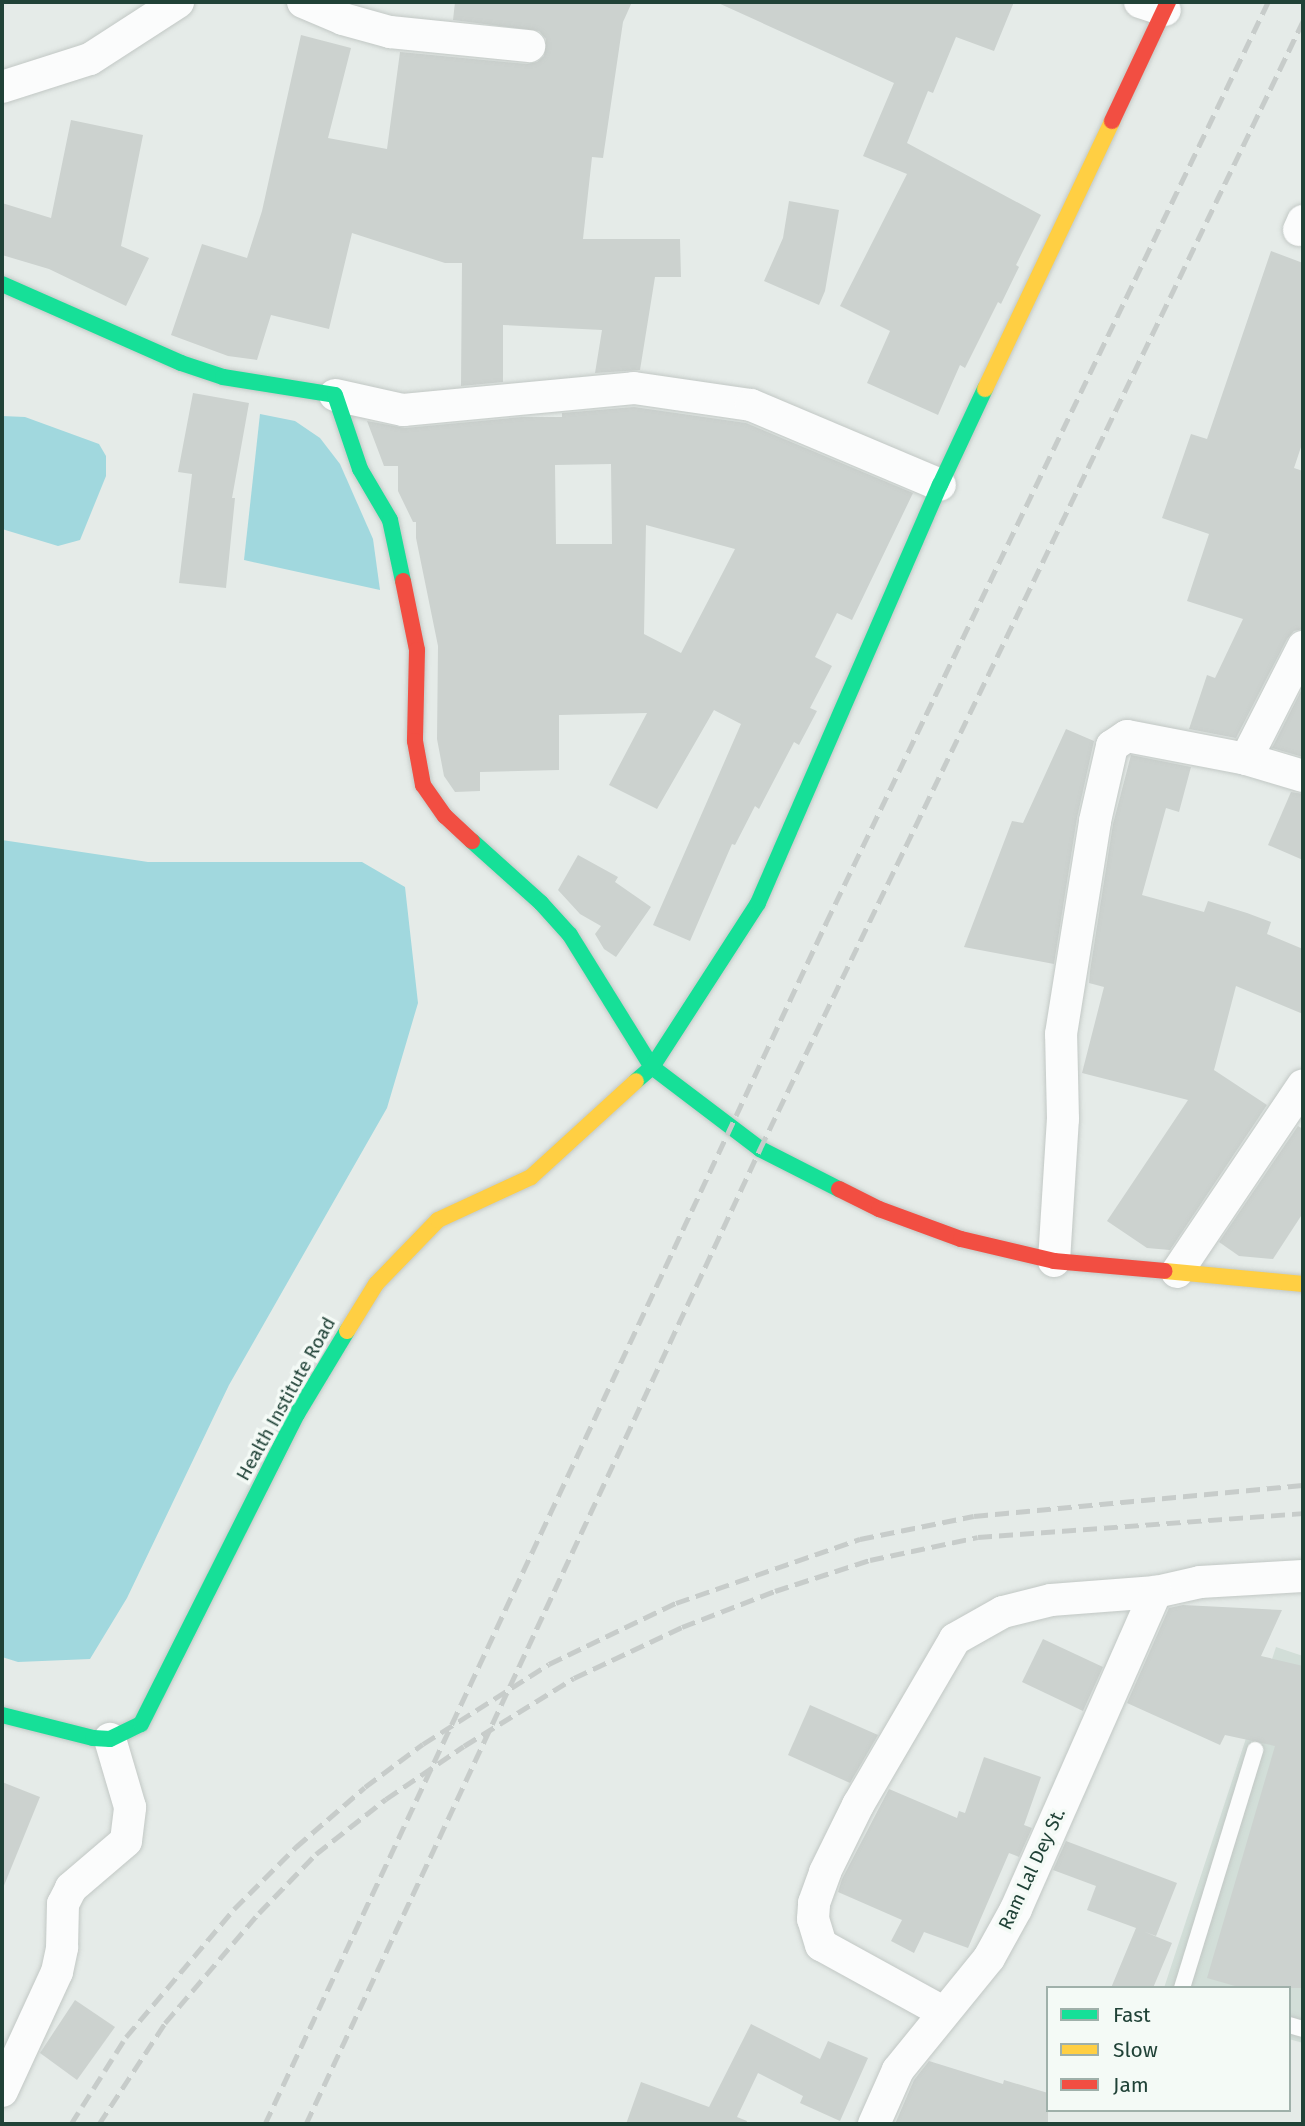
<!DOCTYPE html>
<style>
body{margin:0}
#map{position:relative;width:1305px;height:2126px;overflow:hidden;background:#e5ebe8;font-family:"Fira Sans",sans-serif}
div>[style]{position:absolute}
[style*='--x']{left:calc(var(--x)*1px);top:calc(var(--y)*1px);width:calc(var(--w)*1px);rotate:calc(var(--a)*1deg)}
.built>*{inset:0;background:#d2ded8}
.water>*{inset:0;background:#a1d8de}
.building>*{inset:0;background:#ccd2cf}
.roads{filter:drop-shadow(0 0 2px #c2c8c5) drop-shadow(0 0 2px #c2c8c5)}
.lane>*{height:16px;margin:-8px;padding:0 8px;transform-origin:8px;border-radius:8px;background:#fbfcfc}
.street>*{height:32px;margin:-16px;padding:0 16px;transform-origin:16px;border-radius:16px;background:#fbfcfc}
.fast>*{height:16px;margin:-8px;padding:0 8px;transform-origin:8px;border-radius:8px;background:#16e098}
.slow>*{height:16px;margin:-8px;padding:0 8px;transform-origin:8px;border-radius:8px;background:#ffcf43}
.jam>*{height:16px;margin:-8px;padding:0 8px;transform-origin:8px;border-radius:8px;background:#f24e42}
.rail>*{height:5px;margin-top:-2.5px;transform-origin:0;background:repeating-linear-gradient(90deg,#c7ccca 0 14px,transparent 0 21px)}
span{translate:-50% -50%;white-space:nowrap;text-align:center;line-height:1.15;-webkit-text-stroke:7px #f4faf6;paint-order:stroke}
.street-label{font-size:19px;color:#204237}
.frame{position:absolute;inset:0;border:4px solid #204237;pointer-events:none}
.legend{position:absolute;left:1046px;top:1986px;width:245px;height:126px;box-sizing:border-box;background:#f4faf6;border:2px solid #9fb0aa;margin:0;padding:9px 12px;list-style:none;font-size:21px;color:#204237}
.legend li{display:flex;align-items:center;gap:14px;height:35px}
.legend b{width:35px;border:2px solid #9fb0aa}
</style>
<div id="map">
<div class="built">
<i style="clip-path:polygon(1276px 1647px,1303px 1656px,1303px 2043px,1289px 2039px,1289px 1988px,1164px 1988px)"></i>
</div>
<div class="water">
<i style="clip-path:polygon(260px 414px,295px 421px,320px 438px,340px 464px,373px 539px,380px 590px,244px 560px)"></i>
<i style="clip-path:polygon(2px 416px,25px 417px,99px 444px,106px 456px,106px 476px,80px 540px,58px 546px,2px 529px)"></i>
<i style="clip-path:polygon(2px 840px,148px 862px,362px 862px,405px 887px,418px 1003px,387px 1108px,229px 1385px,127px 1598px,90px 1659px,18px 1662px,2px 1657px)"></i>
</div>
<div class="building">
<i style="clip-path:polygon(455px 2px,632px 2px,623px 22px,603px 158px,592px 157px,583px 239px,680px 239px,681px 277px,655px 277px,640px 370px,595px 373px,602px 330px,503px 325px,503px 382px,461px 386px,462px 263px,445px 263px,352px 233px,329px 329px,271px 315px,257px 360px,228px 356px,171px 335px,202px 244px,247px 258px,262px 211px,301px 35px,351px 48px,328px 138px,387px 149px,400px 52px,527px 64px,537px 62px,544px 56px,546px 39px,539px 31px,453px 20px)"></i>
<i style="clip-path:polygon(716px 2px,1014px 2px,994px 51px,956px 37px,933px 93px,928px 91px,907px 143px,1041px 215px,1016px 265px,1019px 267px,1001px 304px,998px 302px,965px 368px,960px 365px,938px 415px,867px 383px,890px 331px,840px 306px,907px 174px,863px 156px,894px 83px)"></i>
<i style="clip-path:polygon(71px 120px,143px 135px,121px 246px,149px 258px,126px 306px,49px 269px,2px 255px,2px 203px,51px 218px)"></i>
<i style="clip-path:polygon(789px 201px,839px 210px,825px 291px,819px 305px,764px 281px,783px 238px)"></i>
<i style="clip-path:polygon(1271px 251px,1303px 263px,1303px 441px,1294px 468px,1303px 471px,1303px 629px,1294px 631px,1287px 639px,1236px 738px,1189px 729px,1207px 675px,1215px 678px,1243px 619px,1187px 601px,1209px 534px,1162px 518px,1191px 434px,1207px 439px)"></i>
<i style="clip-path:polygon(193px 393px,249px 403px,232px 498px,235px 498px,226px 588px,179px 583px,192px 474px,178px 472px)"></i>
<i style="clip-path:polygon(evenodd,634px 407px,746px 423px,913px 493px,852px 620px,837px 613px,815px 657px,832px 666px,810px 708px,817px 711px,799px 745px,794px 742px,759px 809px,755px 806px,735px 845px,732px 844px,690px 941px,653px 925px,741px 724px,714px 710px,657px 809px,609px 785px,647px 713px,559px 715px,559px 770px,480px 772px,480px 791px,455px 792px,444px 776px,437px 739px,438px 646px,416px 538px,416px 522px,413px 522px,398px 491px,398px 466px,384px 466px,367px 421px,405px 428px,522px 417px,562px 417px,562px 413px,634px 407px,611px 464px,612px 544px,556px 544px,555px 465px,611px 464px,634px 407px,646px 525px,735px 549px,681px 653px,644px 634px,646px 525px)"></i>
<i style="clip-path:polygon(1303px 687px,1303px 757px,1272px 748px)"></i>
<i style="clip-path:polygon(1066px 729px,1094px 741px,1077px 818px,1054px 964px,964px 947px,1012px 821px,1023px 823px)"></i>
<i style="clip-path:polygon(1131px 755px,1191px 767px,1179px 812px,1166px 808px,1142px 895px,1204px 912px,1208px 901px,1247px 913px,1271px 922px,1267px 934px,1303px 949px,1303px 1014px,1236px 986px,1214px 1070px,1267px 1105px,1170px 1250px,1147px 1248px,1107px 1221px,1188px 1100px,1082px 1073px,1104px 987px,1089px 983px,1090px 971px,1113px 824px)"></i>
<i style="clip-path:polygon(1291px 792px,1303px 794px,1303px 860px,1268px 845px)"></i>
<i style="clip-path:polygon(578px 855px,618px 877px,615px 882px,651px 907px,616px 957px,604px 949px,595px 934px,601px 926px,580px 914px,558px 890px)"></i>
<i style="clip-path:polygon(1298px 1126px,1303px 1129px,1303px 1213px,1273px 1259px,1239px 1256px,1219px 1242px)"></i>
<i style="clip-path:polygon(1183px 1605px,1282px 1610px,1261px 1656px,1303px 1666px,1303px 1988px,1242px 1988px,1207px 1978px,1275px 1746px,1225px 1735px,1220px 1745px,1127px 1703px,1169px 1608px)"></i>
<i style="clip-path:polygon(1043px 1639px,1103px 1667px,1083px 1711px,1022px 1682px)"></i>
<i style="clip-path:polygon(810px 1705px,878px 1735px,850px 1783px,788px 1755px)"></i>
<i style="clip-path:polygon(984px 1757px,1041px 1777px,1024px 1825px,1032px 1828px,1019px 1857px,1009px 1853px,968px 1948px,924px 1932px,914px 1953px,891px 1941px,902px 1920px,838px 1892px,842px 1879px,889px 1789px,957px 1818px,959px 1811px,965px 1813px)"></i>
<i style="clip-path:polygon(2px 1782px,40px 1797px,3px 1888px,2px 1887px)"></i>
<i style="clip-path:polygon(1066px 1841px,1177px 1883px,1156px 1936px,1145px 1932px,1172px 1943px,1153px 1988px,1111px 1988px,1136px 1928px,1087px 1910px,1096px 1886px,1053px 1870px)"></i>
<i style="clip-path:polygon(75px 2000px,115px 2027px,77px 2080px,40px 2053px)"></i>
<i style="clip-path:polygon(751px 2024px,820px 2059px,828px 2041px,868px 2058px,840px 2121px,800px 2103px,803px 2096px,758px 2073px,737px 2117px,747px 2121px,746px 2124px,626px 2124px,641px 2082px,709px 2107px)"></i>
<i style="clip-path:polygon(929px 2061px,1003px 2084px,1004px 2080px,1048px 2093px,1048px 2124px,895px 2124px,914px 2080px)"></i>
</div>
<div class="roads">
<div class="lane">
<i style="--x:1182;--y:1988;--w:249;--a:-72.9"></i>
<i style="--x:1289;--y:2025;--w:15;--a:16"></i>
</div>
<div class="street">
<i style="--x:303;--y:2;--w:43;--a:23"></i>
<i style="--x:343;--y:19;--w:49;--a:15.5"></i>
<i style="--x:390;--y:32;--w:140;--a:5.8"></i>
<i style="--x:1140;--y:2;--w:26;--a:18"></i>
<i style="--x:2;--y:87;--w:92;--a:-17.7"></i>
<i style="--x:90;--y:59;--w:105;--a:-32.9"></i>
<i style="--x:1299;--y:230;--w:10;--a:-66"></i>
<i style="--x:335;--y:395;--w:70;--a:12.4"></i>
<i style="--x:403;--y:410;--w:232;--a:-5.4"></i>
<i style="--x:634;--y:388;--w:118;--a:8.3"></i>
<i style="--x:751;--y:405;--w:205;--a:22.9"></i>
<i style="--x:1246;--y:759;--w:59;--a:16.6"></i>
<i style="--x:1054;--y:1261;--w:142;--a:-86.4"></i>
<i style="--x:1063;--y:1119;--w:85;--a:-91.3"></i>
<i style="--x:1061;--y:1034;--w:216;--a:-80.9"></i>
<i style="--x:1095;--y:821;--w:77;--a:-77.2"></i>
<i style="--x:1112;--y:746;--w:18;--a:-34"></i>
<i style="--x:1127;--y:736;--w:121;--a:10.9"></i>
<i style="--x:1246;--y:759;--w:126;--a:-63"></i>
<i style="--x:1177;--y:1272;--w:225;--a:-56"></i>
<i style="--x:943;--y:2012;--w:139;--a:-151.2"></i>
<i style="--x:821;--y:1945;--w:27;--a:-107"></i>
<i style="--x:813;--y:1919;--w:16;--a:-86"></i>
<i style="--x:814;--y:1903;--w:33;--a:-70"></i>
<i style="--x:825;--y:1872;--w:75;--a:-63.8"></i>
<i style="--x:858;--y:1805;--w:192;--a:-59.7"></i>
<i style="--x:955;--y:1639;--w:55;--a:-29.4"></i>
<i style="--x:1003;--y:1612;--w:49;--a:-14"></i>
<i style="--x:1051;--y:1600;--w:105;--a:-4.4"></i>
<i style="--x:1156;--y:1592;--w:45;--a:-12.8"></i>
<i style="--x:1200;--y:1582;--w:103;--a:-3.3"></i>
<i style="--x:2;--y:2091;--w:131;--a:-65.2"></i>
<i style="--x:57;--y:1972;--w:25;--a:-78"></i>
<i style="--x:62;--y:1948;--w:44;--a:-88.7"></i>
<i style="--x:63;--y:1904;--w:18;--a:-63"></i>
<i style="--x:71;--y:1888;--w:72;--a:-40.5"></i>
<i style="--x:126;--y:1841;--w:34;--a:-83"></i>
<i style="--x:130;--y:1807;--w:71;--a:-106.4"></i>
<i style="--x:874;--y:2124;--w:59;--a:-66"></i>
<i style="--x:898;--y:2070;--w:144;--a:-50.9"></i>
<i style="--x:989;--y:1958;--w:56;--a:-61.1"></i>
<i style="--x:1016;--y:1909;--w:347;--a:-66.2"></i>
</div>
<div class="fast">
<i style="--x:2;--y:284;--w:196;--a:23.8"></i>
<i style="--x:181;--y:363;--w:44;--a:18.4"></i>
<i style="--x:223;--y:377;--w:113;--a:9.1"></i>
<i style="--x:335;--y:395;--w:78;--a:71.3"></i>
<i style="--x:360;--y:469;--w:59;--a:59.5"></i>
<i style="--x:390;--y:520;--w:62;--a:78"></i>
<i style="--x:472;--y:841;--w:93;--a:41.9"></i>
<i style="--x:541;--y:903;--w:43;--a:47.8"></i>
<i style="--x:570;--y:935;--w:155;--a:58.2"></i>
<i style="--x:652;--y:1067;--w:136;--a:37.2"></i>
<i style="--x:760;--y:1149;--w:89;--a:26.9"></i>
<i style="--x:636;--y:1081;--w:21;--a:-41"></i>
<i style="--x:652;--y:1067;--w:195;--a:-57.1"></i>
<i style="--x:758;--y:903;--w:456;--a:-66.5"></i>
<i style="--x:940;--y:485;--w:106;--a:-64.9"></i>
<i style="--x:2;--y:1715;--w:94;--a:14.2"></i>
<i style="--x:93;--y:1738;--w:17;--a:3"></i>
<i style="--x:110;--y:1739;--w:34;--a:-26"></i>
<i style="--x:141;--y:1724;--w:347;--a:-63.3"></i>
<i style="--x:297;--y:1414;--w:97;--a:-58.9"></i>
</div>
<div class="slow">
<i style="--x:985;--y:389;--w:297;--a:-64.6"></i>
<i style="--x:1165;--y:1271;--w:139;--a:5.4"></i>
<i style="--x:347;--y:1331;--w:55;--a:-58.3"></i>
<i style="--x:376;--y:1284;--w:89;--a:-45.9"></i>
<i style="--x:438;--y:1220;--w:102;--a:-24.8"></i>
<i style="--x:531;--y:1177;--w:142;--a:-42.4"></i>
</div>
<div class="jam">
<i style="--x:1112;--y:121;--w:132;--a:-64.8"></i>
<i style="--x:403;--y:581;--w:70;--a:78.5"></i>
<i style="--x:417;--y:650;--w:91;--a:91.3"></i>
<i style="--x:415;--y:741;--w:45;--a:79.7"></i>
<i style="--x:423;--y:785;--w:38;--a:55"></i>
<i style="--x:445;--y:816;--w:37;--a:43"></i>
<i style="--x:839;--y:1189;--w:45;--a:26.6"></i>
<i style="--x:879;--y:1209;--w:87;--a:20.1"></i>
<i style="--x:961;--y:1239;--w:96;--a:13.3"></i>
<i style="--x:1054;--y:1261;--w:111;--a:5.1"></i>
</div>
</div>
<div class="rail">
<i style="--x:71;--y:2124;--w:103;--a:-57.7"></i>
<i style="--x:126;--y:2037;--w:167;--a:-49.8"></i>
<i style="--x:234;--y:1909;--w:88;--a:-45"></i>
<i style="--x:296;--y:1847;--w:91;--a:-41"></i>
<i style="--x:365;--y:1787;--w:72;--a:-36.6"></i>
<i style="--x:423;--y:1744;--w:149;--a:-32.4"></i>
<i style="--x:549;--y:1664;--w:141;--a:-25.7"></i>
<i style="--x:676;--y:1603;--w:195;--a:-19.2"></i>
<i style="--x:860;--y:1539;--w:116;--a:-11.4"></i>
<i style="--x:974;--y:1516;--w:330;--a:-5.4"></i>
<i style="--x:99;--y:2124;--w:121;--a:-56.8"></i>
<i style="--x:165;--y:2023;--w:145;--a:-49.5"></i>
<i style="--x:259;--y:1913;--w:82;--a:-46"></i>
<i style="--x:316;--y:1854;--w:89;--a:-38.2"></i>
<i style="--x:386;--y:1799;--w:94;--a:-34.2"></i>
<i style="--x:464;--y:1746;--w:129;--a:-31.7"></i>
<i style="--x:574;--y:1678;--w:119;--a:-25.3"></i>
<i style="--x:682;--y:1627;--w:100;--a:-21.2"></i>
<i style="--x:775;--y:1591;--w:100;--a:-18.1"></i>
<i style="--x:870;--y:1560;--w:110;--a:-12"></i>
<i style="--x:978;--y:1537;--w:326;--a:-4.2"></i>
<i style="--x:265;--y:2124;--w:1326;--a:-64.96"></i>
<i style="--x:826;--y:923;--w:1022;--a:-64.36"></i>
<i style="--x:306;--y:2124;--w:1076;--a:-65.03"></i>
<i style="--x:760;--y:1149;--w:1252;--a:-64.29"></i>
</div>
<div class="street-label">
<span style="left:286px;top:1399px;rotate:-61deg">Health Institute Road</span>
<span style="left:1032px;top:1869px;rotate:-65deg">Ram Lal Dey St.</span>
</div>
<div class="frame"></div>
<ul class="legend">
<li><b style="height:9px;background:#16e098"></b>Fast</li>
<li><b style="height:9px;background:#ffcf43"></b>Slow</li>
<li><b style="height:9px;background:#f24e42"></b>Jam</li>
</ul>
</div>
